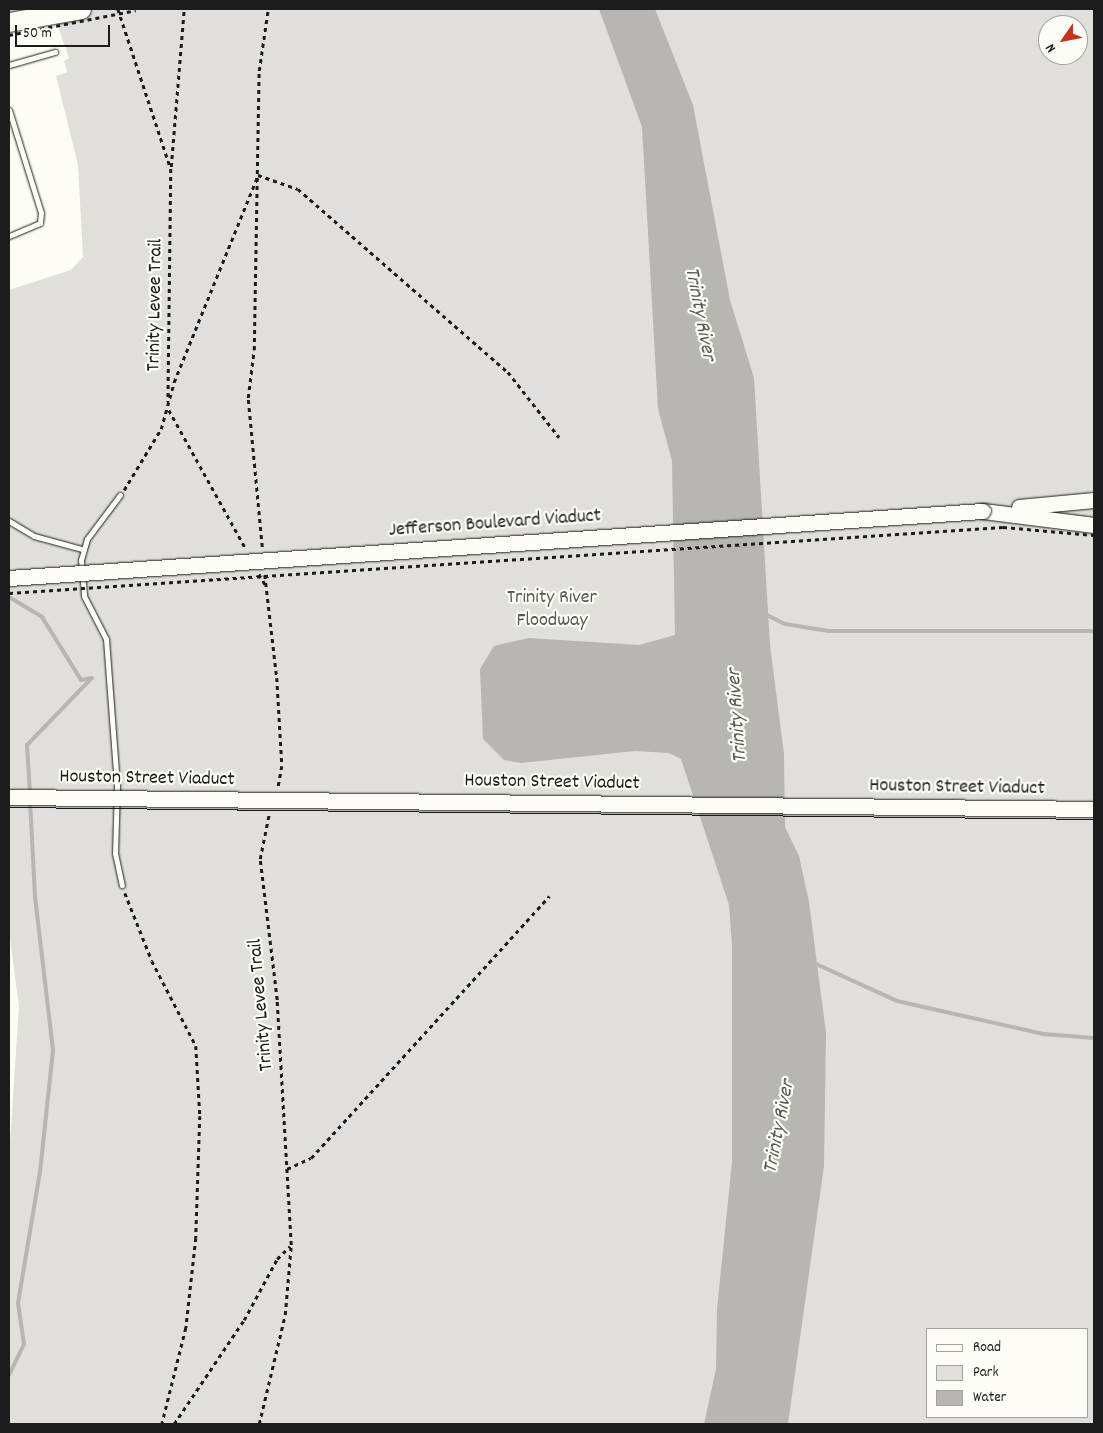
<!DOCTYPE html>
<style>
body{margin:0}
#map{position:relative;width:1103px;height:1433px;overflow:hidden;background:#fdfcf7;font-family:Dekko,sans-serif}
div>[style]{position:absolute}
[style*='--x']{left:calc(var(--x)*1px);top:calc(var(--y)*1px);width:calc(var(--w)*1px);rotate:calc(var(--a)*1deg)}
.green>*{inset:0;background:#e0dfdb}
.water>*{inset:0;background:#b7b6b2}
.stream>*{height:4px;margin:-2px;padding:0 2px;transform-origin:2px;border-radius:2px;background:#b7b6b2}
.path>*{height:2.5px;margin-top:-1.25px;transform-origin:0;background:repeating-linear-gradient(90deg,#1c1c1c 0 4px,transparent 0 8px)}
.roads{filter:drop-shadow(0 0 1px #1c1c1c) drop-shadow(0 0 1px #1c1c1c)}
.lane>*{height:5px;margin:-2.5px;padding:0 2.5px;transform-origin:2.5px;border-radius:2.5px;background:#fdfcf7}
.secondary>*{height:15px;margin:-7.5px;padding:0 7.5px;transform-origin:7.5px;border-radius:7.5px;background:#fdfcf7}
.highway>*{height:19px;margin:-9.5px;padding:0 9.5px;transform-origin:9.5px;border-radius:9.5px;background:#fdfcf7}
.tram>*{height:1px;margin:-0.5px;padding:0 0.5px;transform-origin:0.5px;border-radius:0.5px;background:#1c1c1c}
.path-bridge>*{height:2.5px;margin-top:-1.25px;transform-origin:0;background:repeating-linear-gradient(90deg,#1c1c1c 0 4px,transparent 0 8px)}
.bridges{filter:drop-shadow(0 0 1px #1c1c1c) drop-shadow(0 0 1px #1c1c1c)}
.secondary-bridge>*{height:15px;margin:-7.5px;padding:0 7.5px;transform-origin:7.5px;border-radius:7.5px;background:#fdfcf7}
span{translate:-50% -50%;white-space:nowrap;text-align:center;line-height:1.15;-webkit-text-stroke:4.5px #fdfcf7;paint-order:stroke}
.street-label{font-size:20px;color:#1c1c1c}
.park-label{font-size:20px;color:#575655}
.water-label{font-size:21px;color:#5a5a58;font-style:italic}
.frame{position:absolute;inset:0;border:10px solid #1c1c1c;pointer-events:none}
.legend{position:absolute;left:926px;top:1328px;width:162px;height:90px;box-sizing:border-box;background:#fdfcf7;border:1px solid #a3a29f;margin:0;padding:6px 9px;list-style:none;font-size:15px;color:#1c1c1c}
.legend li{display:flex;align-items:center;gap:10px;height:25px}
.legend b{width:25px;border:1px solid #a3a29f}
.north{position:absolute;left:1038px;top:15px;width:50px;height:50px;box-sizing:border-box;background:#fdfcf7;border:1px solid #a3a29f;border-radius:50%;rotate:237deg;font-size:14px;font-weight:700;line-height:20px;text-align:center;color:#1c1c1c}
.north::after{content:'';display:block;margin:auto;width:18px;height:22px;background:#c8321e;clip-path:polygon(50% 0,100% 100%,50% 72%,0 100%)}
.scale{position:absolute;left:15px;top:25px;width:95px;height:22px;box-sizing:border-box;border:2px solid #1c1c1c;border-top:0;padding-left:6px;font-size:15px;line-height:18px;white-space:nowrap;color:#1c1c1c;-webkit-text-stroke:4px #fdfcf7;paint-order:stroke}
</style>
<div id="map">
<div class="green">
<i style="clip-path:polygon(evenodd,9px 9px,1094px 9px,1094px 1424px,9px 1424px,9px 1158px,19px 1007px,9px 930px,9px 290px,71px 270px,83px 257px,78px 165px,56px 76px,67px 72px,64px 61px,69px 58px,56px 21px,9px 31px,9px 9px,1048px 25px,1078px 25px,1078px 55px,1048px 55px,1048px 25px,9px 9px,927px 1329px,1087px 1329px,1087px 1417px,927px 1417px,927px 1329px)"></i>
</div>
<div class="water">
<i style="clip-path:polygon(599px 9px,655px 9px,693px 105px,730px 300px,754px 378px,770px 645px,784px 754px,785px 827px,799px 856px,809px 902px,826px 1033px,824px 1166px,788px 1424px,704px 1424px,716px 1369px,717px 1309px,732px 1162px,732px 946px,729px 905px,681px 759px,669px 753px,635px 751px,521px 763px,504px 760px,483px 739px,480px 669px,494px 646px,529px 638px,639px 645px,675px 635px,672px 461px,658px 409px,642px 127px)"></i>
</div>
<div class="stream">
<i style="--x:9;--y:597;--w:39;--a:31"></i>
<i style="--x:42;--y:617;--w:74;--a:58.2"></i>
<i style="--x:81;--y:680;--w:11;--a:-10"></i>
<i style="--x:767;--y:615;--w:20;--a:27"></i>
<i style="--x:785;--y:624;--w:44;--a:9.2"></i>
<i style="--x:828;--y:631;--w:266;--a:0"></i>
<i style="--x:30;--y:794;--w:49;--a:-93.5"></i>
<i style="--x:27;--y:745;--w:93;--a:-45.9"></i>
<i style="--x:814;--y:963;--w:91;--a:24.6"></i>
<i style="--x:897;--y:1001;--w:151;--a:12.7"></i>
<i style="--x:1044;--y:1034;--w:50;--a:4.6"></i>
<i style="--x:9;--y:1375;--w:34;--a:-64"></i>
<i style="--x:24;--y:1344;--w:41;--a:-98.3"></i>
<i style="--x:18;--y:1303;--w:133;--a:-80.5"></i>
<i style="--x:40;--y:1172;--w:123;--a:-83.9"></i>
<i style="--x:53;--y:1050;--w:155;--a:-96.7"></i>
<i style="--x:35;--y:896;--w:95;--a:-93"></i>
</div>
<div class="path">
<i style="--x:118;--y:9;--w:169;--a:71.7"></i>
<i style="--x:171;--y:169;--w:233;--a:90.7"></i>
<i style="--x:171;--y:167;--w:159;--a:-85.3"></i>
<i style="--x:169;--y:410;--w:159;--a:61"></i>
<i style="--x:124;--y:490;--w:71;--a:-58.8"></i>
<i style="--x:161;--y:429;--w:49;--a:-74.5"></i>
<i style="--x:174;--y:382;--w:223;--a:-67.9"></i>
<i style="--x:258;--y:175;--w:42;--a:19.3"></i>
<i style="--x:298;--y:189;--w:279;--a:41.1"></i>
<i style="--x:508;--y:372;--w:83;--a:51.9"></i>
<i style="--x:262;--y:547;--w:150;--a:-95.4"></i>
<i style="--x:248;--y:398;--w:48;--a:-82.9"></i>
<i style="--x:254;--y:350;--w:279;--a:-89"></i>
<i style="--x:259;--y:71;--w:63;--a:-81.7"></i>
<i style="--x:259;--y:574;--w:12;--a:59"></i>
<i style="--x:265;--y:575;--w:104;--a:83.4"></i>
<i style="--x:277;--y:678;--w:88;--a:86.7"></i>
<i style="--x:282;--y:766;--w:22;--a:100"></i>
<i style="--x:125;--y:893;--w:73;--a:68.3"></i>
<i style="--x:152;--y:961;--w:96;--a:62.6"></i>
<i style="--x:196;--y:1046;--w:70;--a:86.7"></i>
<i style="--x:200;--y:1116;--w:122;--a:91.9"></i>
<i style="--x:196;--y:1238;--w:91;--a:96.3"></i>
<i style="--x:186;--y:1328;--w:99;--a:104"></i>
<i style="--x:287;--y:1169;--w:26;--a:-25"></i>
<i style="--x:311;--y:1158;--w:354;--a:-47.7"></i>
<i style="--x:174;--y:1424;--w:125;--a:-56.1"></i>
<i style="--x:244;--y:1320;--w:69;--a:-61.6"></i>
<i style="--x:277;--y:1259;--w:18;--a:-45"></i>
<i style="--x:259;--y:1424;--w:112;--a:-76.6"></i>
<i style="--x:285;--y:1315;--w:70;--a:-85.1"></i>
<i style="--x:291;--y:1245;--w:245;--a:-93.3"></i>
<i style="--x:277;--y:1000;--w:142;--a:-96.9"></i>
<i style="--x:260;--y:859;--w:46;--a:-78.7"></i>
</div>
<div class="roads">
<div class="lane">
<i style="--x:9;--y:65;--w:48;--a:-15.8"></i>
<i style="--x:9;--y:110;--w:108;--a:72.7"></i>
<i style="--x:41;--y:213;--w:10;--a:96"></i>
<i style="--x:40;--y:223;--w:34;--a:157"></i>
<i style="--x:120;--y:495;--w:55;--a:126.9"></i>
<i style="--x:87;--y:539;--w:22;--a:106"></i>
<i style="--x:81;--y:560;--w:36;--a:85"></i>
<i style="--x:84;--y:596;--w:48;--a:62.9"></i>
<i style="--x:106;--y:639;--w:148;--a:85.7"></i>
<i style="--x:117;--y:787;--w:66;--a:91.7"></i>
<i style="--x:115;--y:853;--w:33;--a:78"></i>
<i style="--x:9;--y:521;--w:29;--a:31"></i>
<i style="--x:34;--y:536;--w:50;--a:15.2"></i>
</div>
<div class="secondary">
<i style="--x:1019;--y:507;--w:75;--a:-5.3"></i>
<i style="--x:983;--y:511;--w:112;--a:7.2"></i>
</div>
<div class="highway">
<i style="--x:9;--y:22;--w:73;--a:-10.2"></i>
</div>
</div>
<div class="tram">
<i style="--x:9;--y:807;--w:1085;--a:0.63"></i>
</div>
<div class="path-bridge">
<i style="--x:9;--y:35;--w:129;--a:-11.1"></i>
<i style="--x:9;--y:593;--w:996;--a:-3.8"></i>
<i style="--x:1003;--y:527;--w:91;--a:5"></i>
</div>
<div class="bridges">
<div class="secondary-bridge">
<i style="--x:9;--y:578;--w:976;--a:-3.94"></i>
<i style="--x:9;--y:797;--w:1085;--a:0.63"></i>
</div>
</div>
<div class="street-label">
<span style="left:156px;top:305px;rotate:-89deg">Trinity Levee Trail</span>
<span style="left:495px;top:524px;rotate:-4deg">Jefferson Boulevard Viaduct</span>
<span style="left:147px;top:779px;rotate:1deg">Houston Street Viaduct</span>
<span style="left:552px;top:783px;rotate:1deg">Houston Street Viaduct</span>
<span style="left:957px;top:788px;rotate:1deg">Houston Street Viaduct</span>
<span style="left:262px;top:1005px;rotate:-95deg">Trinity Levee Trail</span>
</div>
<div class="park-label">
<span style="left:552px;top:610px">Trinity River<br>Floodway</span>
</div>
<div class="water-label">
<span style="left:699px;top:314px;rotate:79deg">Trinity River</span>
<span style="left:738px;top:716px;rotate:-94deg">Trinity River</span>
<span style="left:780px;top:1127px;rotate:-79deg">Trinity River</span>
</div>
<div class="frame"></div>
<ul class="legend">
<li><b style="height:6px;background:#fdfcf7"></b>Road</li>
<li><b style="height:14px;background:#e0dfdb"></b>Park</li>
<li><b style="height:14px;background:#b7b6b2"></b>Water</li>
</ul>
<div class="north">N</div>
<div class="scale">50 m</div>
</div>
